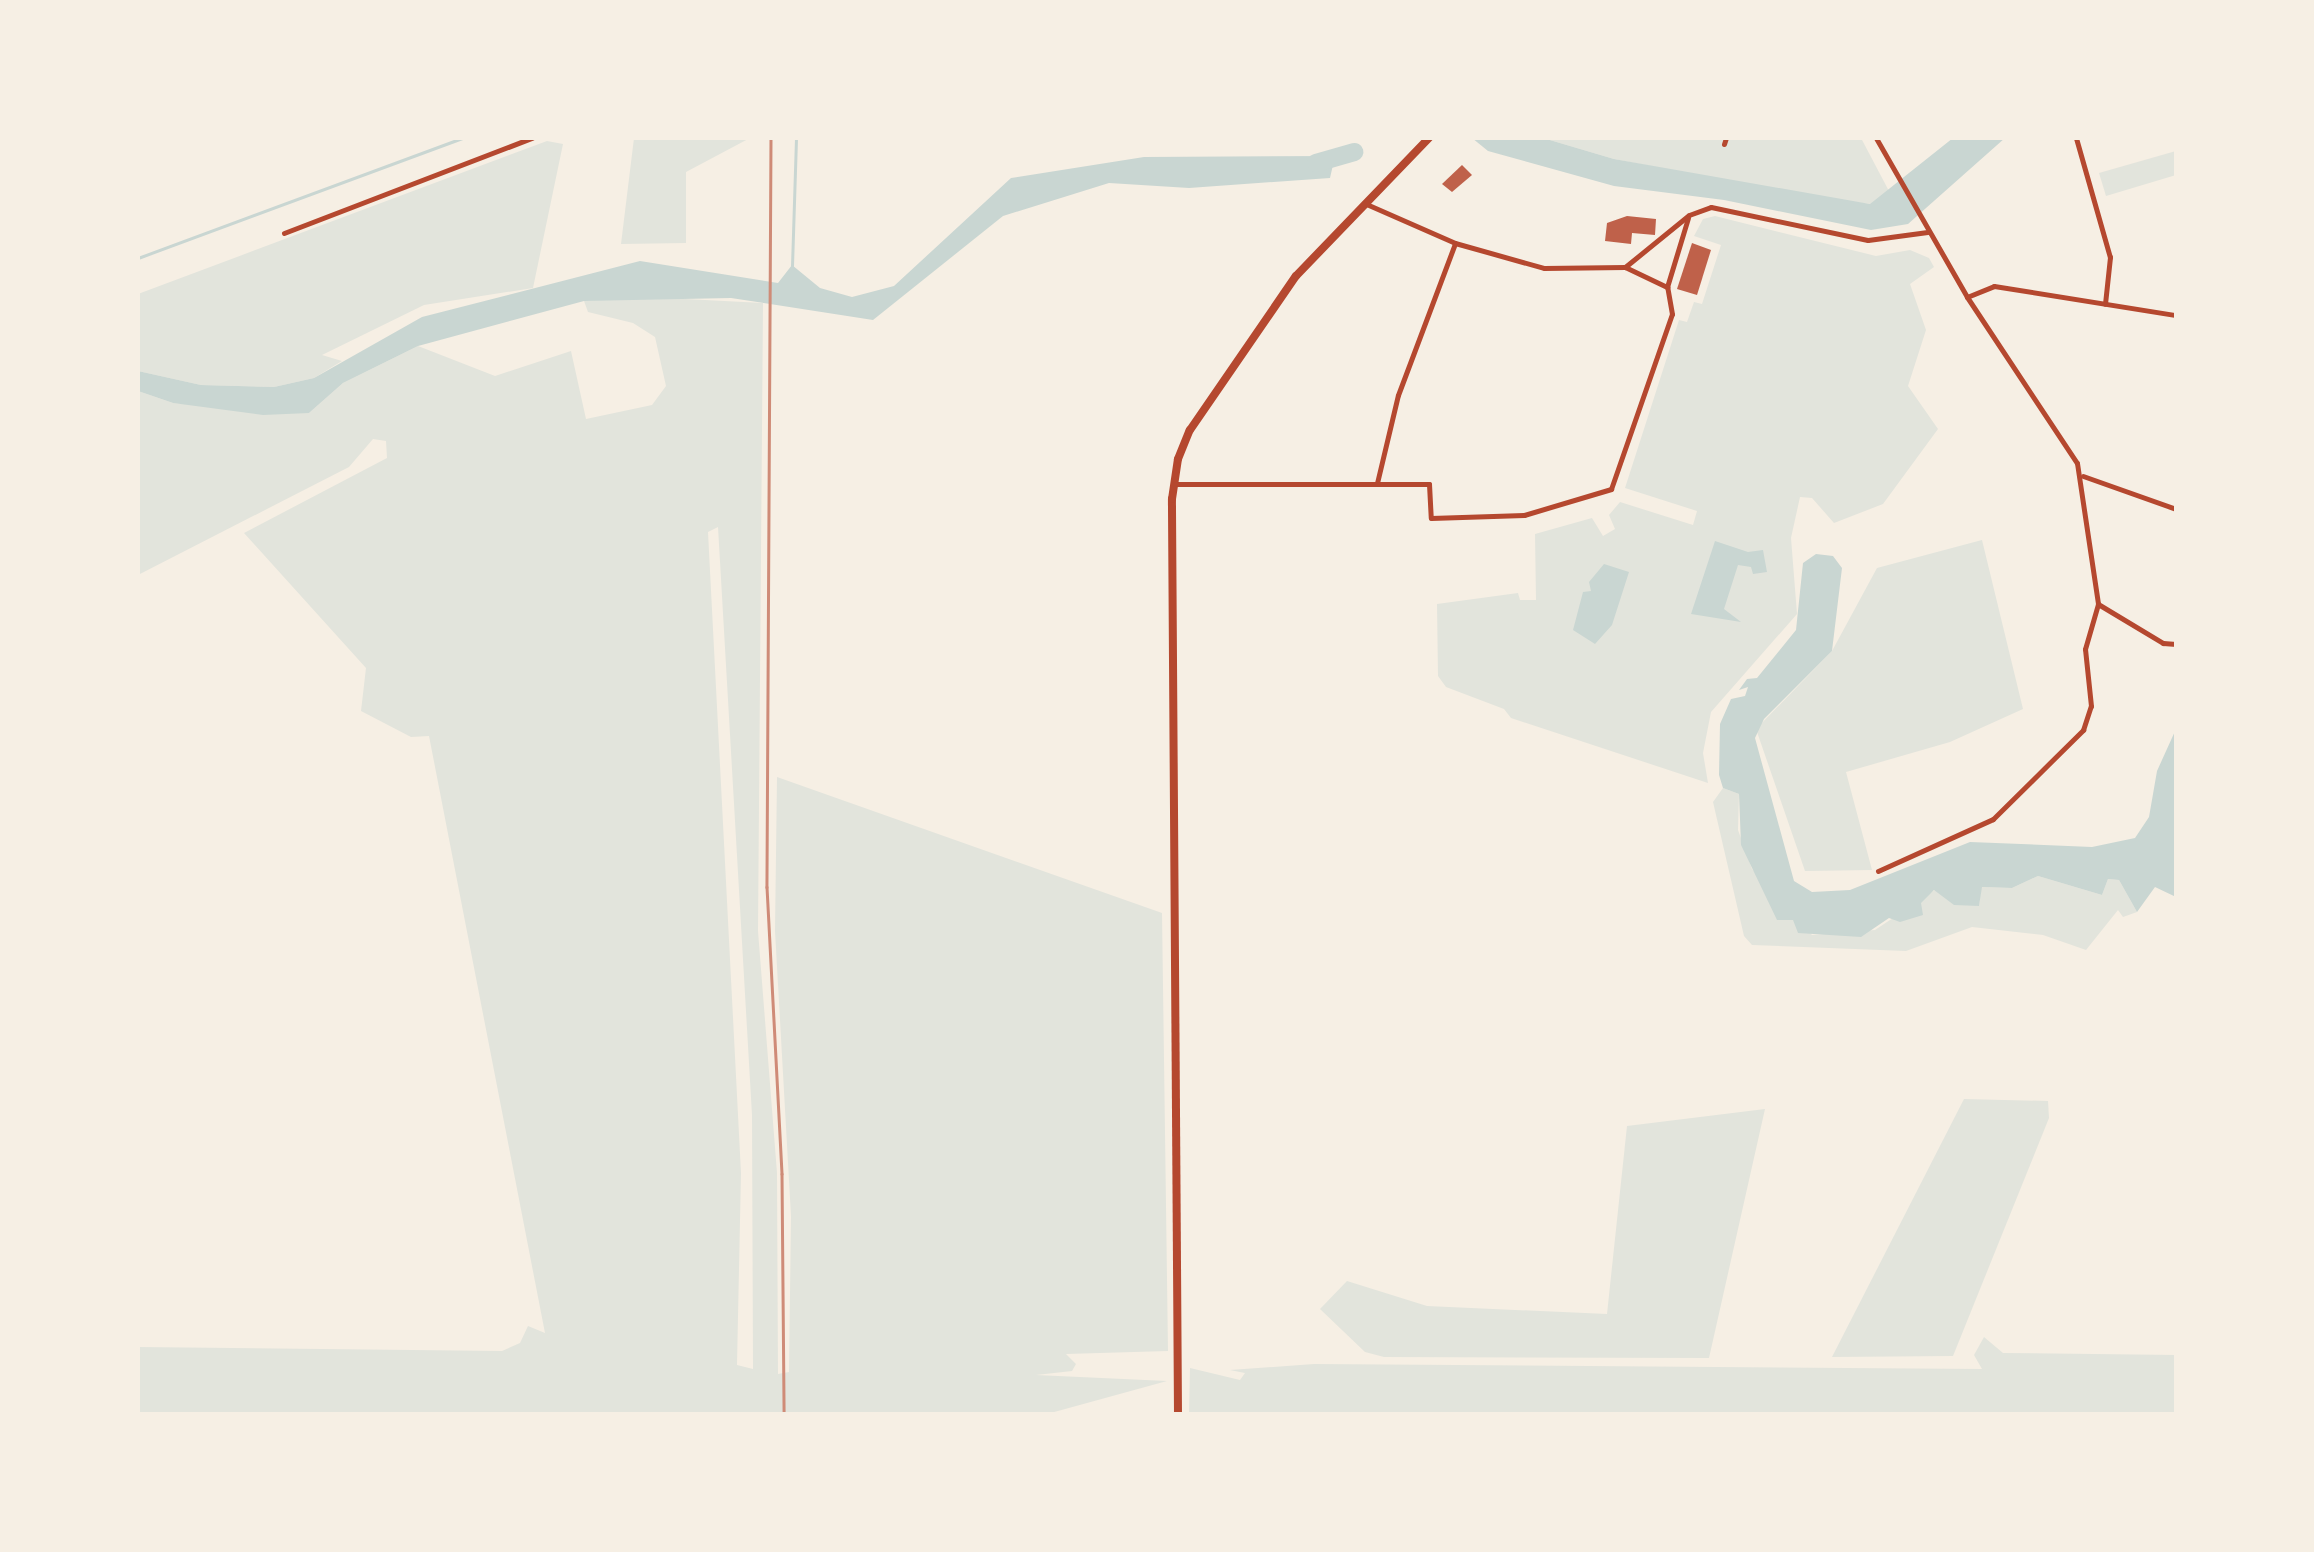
<!DOCTYPE html>
<style>
body{margin:0}
#map{position:relative;width:2314px;height:1552px;overflow:hidden;background:#f6efe4;font-family:"Noto Serif",serif}
div>[style]{position:absolute}
[style*='--x']{left:calc(var(--x)*1px);top:calc(var(--y)*1px);width:calc(var(--w)*1px);rotate:calc(var(--a)*1deg)}
.green>*{inset:0;background:#e2e4dc}
.water>*{inset:0;background:#c9d6d2}
.stream>*{height:2.5px;margin:-1.25px;padding:0 1.25px;transform-origin:1.25px;border-radius:1.25px;background:#c9d6d2}
.river>*{height:18px;margin:-9px;padding:0 9px;transform-origin:9px;border-radius:9px;background:#c9d6d2}
.building>*{inset:0;background:#bf614a}
.minor>*{height:5px;margin:-2.5px;padding:0 2.5px;transform-origin:2.5px;border-radius:2.5px;background:#b5482f}
.primary>*{height:8px;margin:-4px;padding:0 4px;transform-origin:4px;border-radius:4px;background:#b5482f}
.rail>*{height:2.5px;margin:-1.25px;padding:0 1.25px;transform-origin:1.25px;border-radius:1.25px;background:#cf8b77}
span{translate:-50% -50%;white-space:nowrap;text-align:center;line-height:1.15;-webkit-text-stroke:10px #f6efe4;paint-order:stroke}
.frame{position:absolute;inset:0;border:140px solid #f6efe4;pointer-events:none}
</style>
<div id="map">
<div class="green">
<i style="clip-path:polygon(634px 138px,750px 138px,686px 172px,686px 243px,621px 244px)"></i>
<i style="clip-path:polygon(1543px 138px,1861px 138px,1890px 193px,1871px 204px,1811px 197px,1614px 159px)"></i>
<i style="clip-path:polygon(547px 141px,563px 144px,533px 288px,424px 305px,322px 355px,342px 361px,314px 378px,274px 387px,201px 385px,138px 371px,138px 294px)"></i>
<i style="clip-path:polygon(2176px 151px,2176px 175px,2106px 196px,2099px 173px)"></i>
<i style="clip-path:polygon(1715px 216px,1876px 256px,1910px 250px,1929px 258px,1934px 267px,1910px 284px,1926px 330px,1908px 386px,1938px 429px,1883px 504px,1834px 523px,1812px 498px,1800px 497px,1791px 538px,1797px 614px,1711px 712px,1703px 753px,1708px 783px,1511px 718px,1504px 709px,1446px 687px,1438px 676px,1437px 604px,1518px 593px,1520px 600px,1536px 600px,1535px 534px,1592px 518px,1603px 536px,1615px 529px,1609px 515px,1620px 502px,1693px 525px,1697px 511px,1625px 488px,1679px 320px,1687px 322px,1694px 302px,1702px 304px,1721px 245px,1694px 236px,1703px 219px)"></i>
<i style="clip-path:polygon(evenodd,647px 297px,763px 303px,758px 931px,777px 1173px,778px 1374px,789px 1372px,791px 1216px,775px 931px,777px 777px,1162px 913px,1168px 1351px,1066px 1354px,1076px 1364px,1072px 1371px,1036px 1375px,1167px 1381px,1047px 1414px,138px 1414px,138px 1347px,502px 1351px,520px 1343px,528px 1326px,545px 1333px,429px 736px,411px 737px,361px 711px,366px 668px,244px 533px,387px 458px,386px 441px,373px 439px,349px 467px,138px 575px,138px 391px,173px 403px,309px 413px,343px 383px,418px 346px,495px 376px,571px 351px,586px 419px,652px 405px,666px 386px,655px 337px,633px 323px,588px 312px,584px 301px,647px 297px,718px 527px,752px 1115px,753px 1369px,737px 1365px,741px 1173px,708px 532px,718px 527px)"></i>
<i style="clip-path:polygon(1982px 540px,2023px 709px,1950px 742px,1846px 772px,1872px 870px,1805px 871px,1756px 729px,1832px 651px,1877px 568px)"></i>
<i style="clip-path:polygon(1723px 788px,1739px 794px,1738px 830px,1752px 869px,1812px 935px,1875px 930px,1935px 890px,1979px 906px,1981px 887px,2012px 888px,2038px 876px,2102px 895px,2108px 879px,2119px 880px,2137px 912px,2123px 917px,2118px 910px,2086px 950px,2043px 935px,1972px 927px,1906px 951px,1752px 945px,1744px 936px,1713px 802px)"></i>
<i style="clip-path:polygon(1964px 1099px,2048px 1101px,2049px 1118px,1953px 1356px,1832px 1357px)"></i>
<i style="clip-path:polygon(1765px 1109px,1709px 1358px,1384px 1357px,1365px 1352px,1320px 1309px,1347px 1281px,1427px 1306px,1607px 1314px,1627px 1126px)"></i>
<i style="clip-path:polygon(1984px 1337px,2003px 1353px,2176px 1355px,2176px 1414px,1189px 1414px,1190px 1368px,1240px 1380px,1245px 1373px,1230px 1370px,1314px 1364px,1982px 1369px,1974px 1355px)"></i>
</div>
<div class="water">
<i style="clip-path:polygon(1472px 138px,1543px 138px,1614px 159px,1870px 204px,1953px 138px,2005px 138px,1908px 224px,1871px 230px,1724px 200px,1614px 186px,1488px 151px)"></i>
<i style="clip-path:polygon(1335px 156px,1330px 178px,1189px 188px,1109px 183px,1003px 216px,873px 320px,731px 298px,584px 301px,418px 346px,343px 383px,309px 413px,263px 415px,173px 403px,138px 391px,138px 371px,201px 385px,274px 387px,314px 378px,422px 317px,640px 261px,778px 283px,792px 265px,820px 288px,852px 297px,894px 286px,1011px 178px,1144px 157px)"></i>
<i style="clip-path:polygon(1715px 541px,1748px 552px,1763px 550px,1767px 572px,1753px 574px,1751px 567px,1738px 565px,1724px 609px,1741px 622px,1691px 614px)"></i>
<i style="clip-path:polygon(1816px 554px,1833px 556px,1842px 568px,1832px 651px,1764px 719px,1755px 738px,1794px 881px,1812px 892px,1850px 890px,1970px 842px,2092px 847px,2135px 838px,2149px 817px,2157px 771px,2176px 729px,2176px 897px,2155px 887px,2137px 912px,2119px 880px,2108px 879px,2102px 895px,2038px 876px,2012px 888px,1982px 887px,1979px 906px,1954px 905px,1934px 890px,1921px 903px,1923px 915px,1900px 922px,1889px 918px,1861px 937px,1798px 933px,1793px 920px,1777px 920px,1741px 845px,1739px 794px,1723px 788px,1719px 775px,1720px 724px,1731px 699px,1745px 696px,1748px 687px,1739px 690px,1747px 679px,1757px 678px,1796px 630px,1803px 563px)"></i>
<i style="clip-path:polygon(1604px 564px,1629px 572px,1612px 625px,1595px 644px,1573px 630px,1583px 592px,1591px 591px,1589px 582px)"></i>
</div>
<div class="stream">
<i style="--x:138;--y:258;--w:346;--a:-20.3"></i>
<i style="--x:792;--y:266;--w:128;--a:-88.2"></i>
</div>
<div class="river">
<i style="--x:1316;--y:163;--w:40;--a:-16"></i>
</div>
<div class="building">
<i style="clip-path:polygon(1462px 165px,1472px 175px,1452px 192px,1442px 184px)"></i>
<i style="clip-path:polygon(1627px 216px,1656px 219px,1655px 235px,1632px 233px,1631px 244px,1605px 241px,1607px 223px)"></i>
<i style="clip-path:polygon(1692px 243px,1711px 250px,1697px 295px,1677px 289px)"></i>
</div>
<div class="minor">
<i style="--x:1876;--y:138;--w:183;--a:60.2"></i>
<i style="--x:1967;--y:297;--w:199;--a:56.5"></i>
<i style="--x:2077;--y:463;--w:143;--a:81.5"></i>
<i style="--x:2076;--y:138;--w:124;--a:74.1"></i>
<i style="--x:2110;--y:257;--w:47;--a:96.1"></i>
<i style="--x:1724;--y:144;--w:6;--a:-72"></i>
<i style="--x:1364;--y:203;--w:99;--a:23.7"></i>
<i style="--x:1455;--y:243;--w:92;--a:15.7"></i>
<i style="--x:1544;--y:268;--w:81;--a:-0.7"></i>
<i style="--x:1625;--y:267;--w:82;--a:-39.1"></i>
<i style="--x:1689;--y:215;--w:23;--a:-20"></i>
<i style="--x:1711;--y:207;--w:160;--a:11.9"></i>
<i style="--x:1868;--y:240;--w:60;--a:-7.7"></i>
<i style="--x:284;--y:233;--w:266;--a:-21"></i>
<i style="--x:1625;--y:267;--w:47;--a:25.5"></i>
<i style="--x:1667;--y:287;--w:72;--a:-73.1"></i>
<i style="--x:1967;--y:297;--w:29;--a:-22"></i>
<i style="--x:1994;--y:286;--w:184;--a:9.1"></i>
<i style="--x:2083;--y:476;--w:99;--a:19.5"></i>
<i style="--x:1377;--y:483;--w:90;--a:-76.6"></i>
<i style="--x:1398;--y:395;--w:162;--a:-69.4"></i>
<i style="--x:1175;--y:484;--w:254;--a:0"></i>
<i style="--x:1429;--y:484;--w:34;--a:87"></i>
<i style="--x:1431;--y:518;--w:93;--a:-1.8"></i>
<i style="--x:1524;--y:515;--w:91;--a:-16.6"></i>
<i style="--x:1611;--y:489;--w:185;--a:-70.8"></i>
<i style="--x:1672;--y:314;--w:27;--a:-100"></i>
<i style="--x:2098;--y:604;--w:76;--a:31"></i>
<i style="--x:2163;--y:643;--w:13;--a:4"></i>
<i style="--x:1878;--y:871;--w:126;--a:-24.3"></i>
<i style="--x:1993;--y:819;--w:127;--a:-44.7"></i>
<i style="--x:2083;--y:730;--w:25;--a:-72"></i>
<i style="--x:2091;--y:706;--w:57;--a:-96"></i>
<i style="--x:2085;--y:649;--w:47;--a:-73.9"></i>
</div>
<div class="primary">
<i style="--x:1178;--y:1414;--w:915;--a:-90.38"></i>
<i style="--x:1172;--y:499;--w:40;--a:-81.5"></i>
<i style="--x:1178;--y:459;--w:31;--a:-68"></i>
<i style="--x:1190;--y:430;--w:187;--a:-55.5"></i>
<i style="--x:1296;--y:276;--w:192;--a:-46.1"></i>
</div>
<div class="rail">
<i style="--x:771;--y:138;--w:749;--a:90.31"></i>
<i style="--x:767;--y:887;--w:287;--a:87"></i>
<i style="--x:782;--y:1174;--w:240;--a:89.5"></i>
</div>
<div class="frame"></div>
</div>
